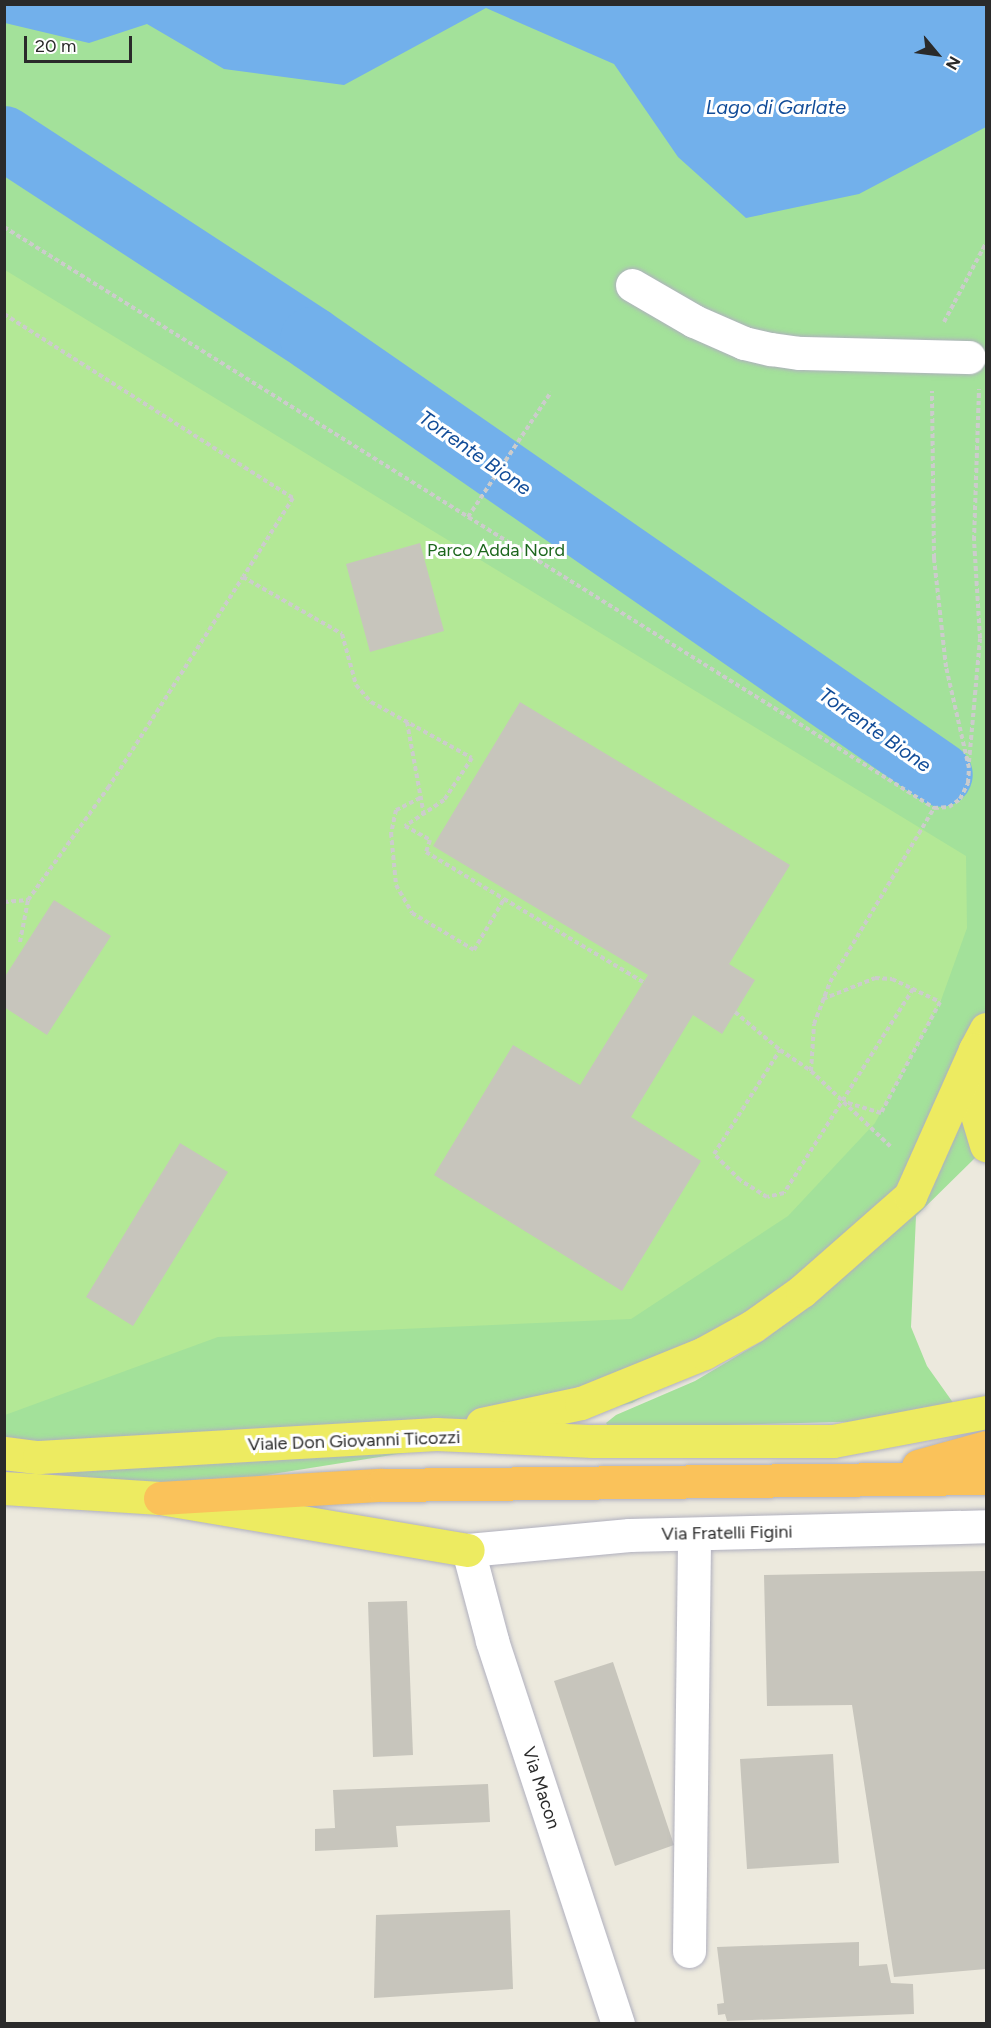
<!DOCTYPE html>
<style>
body{margin:0}
#map{position:relative;width:991px;height:2028px;overflow:hidden;background:#ece9dd;font-family:Figtree,sans-serif}
div>[style]{position:absolute}
[style*='--x']{left:calc(var(--x)*1px);top:calc(var(--y)*1px);width:calc(var(--w)*1px);rotate:calc(var(--a)*1deg)}
.green>*{inset:0;background:#a3e19a}
.pitch>*{inset:0;background:#b3e896}
.water>*{inset:0;background:#72b0eb}
.river>*{height:64px;margin:-32px;padding:0 32px;transform-origin:32px;border-radius:32px;background:#72b0eb}
.building>*{inset:0;background:#c7c5bc}
.path>*{height:4px;margin-top:-2px;transform-origin:0;background:repeating-linear-gradient(90deg,#ccc 0 4.5px,transparent 0 7.5px)}
.roads{filter:drop-shadow(0 0 2px #b0b0be) drop-shadow(0 0 2px #b0b0be)}
.minor>*{height:33px;margin:-16.5px;padding:0 16.5px;transform-origin:16.5px;border-radius:16.5px;background:#fff}
.major>*{height:33px;margin:-16.5px;padding:0 16.5px;transform-origin:16.5px;border-radius:16.5px;background:#edeb61}
.highway>*{height:33px;margin:-16.5px;padding:0 16.5px;transform-origin:16.5px;border-radius:16.5px;background:#fac25a}
span{translate:-50% -50%;white-space:nowrap;text-align:center;line-height:1.15;-webkit-text-stroke:6px #fff;paint-order:stroke}
.park-label{font-size:18px;color:#1c661d}
.street-label{font-size:18px;color:#2a2a2a}
.water-label{font-size:20px;color:#114c98;font-style:italic}
.frame{position:absolute;inset:0;border:6px solid #2a2a2a;pointer-events:none}
.north{position:absolute;left:907px;top:24px;width:60px;height:60px;-webkit-text-stroke:4px #fff;paint-order:stroke;rotate:119deg;font-size:16px;font-weight:700;line-height:24px;text-align:center;color:#2a2a2a}
.north::after{content:'';display:block;margin:auto;width:21px;height:27px;background:#2a2a2a;clip-path:polygon(50% 0,100% 100%,50% 72%,0 100%)}
.scale{position:absolute;left:24px;top:36px;width:108px;height:27px;box-sizing:border-box;border:3px solid #2a2a2a;border-top:0;padding-left:8px;font-size:18px;line-height:21px;white-space:nowrap;color:#2a2a2a;-webkit-text-stroke:4px #fff;paint-order:stroke}
</style>
<div id="map">
<div class="green">
<i style="clip-path:polygon(5px 5px,986px 5px,986px 1096px,977px 1156px,916px 1216px,911px 1327px,927px 1366px,954px 1404px,955px 1419px,609px 1428px,606px 1423px,616px 1415px,695px 1381px,764px 1340px,823px 1295px,632px 1403px,423px 1450px,153px 1493px,5px 1500px)"></i>
</div>
<div class="pitch">
<i style="clip-path:polygon(5px 270px,966px 856px,967px 928px,940px 1003px,875px 1123px,788px 1216px,631px 1319px,218px 1337px,5px 1415px)"></i>
</div>
<div class="water">
<i style="clip-path:polygon(5px 4px,986px 5px,986px 127px,859px 194px,746px 218px,678px 157px,614px 64px,486px 8px,344px 85px,224px 69px,147px 24px,89px 43px,5px 23px)"></i>
</div>
<div class="river">
<i style="--x:4;--y:138;--w:368;--a:33.1"></i>
<i style="--x:312;--y:339;--w:765;--a:34.73"></i>
</div>
<div class="building">
<i style="clip-path:polygon(420px 543px,444px 631px,370px 652px,346px 564px)"></i>
<i style="clip-path:polygon(520px 702px,790px 865px,729px 964px,755px 980px,722px 1034px,693px 1015px,631px 1117px,701px 1161px,622px 1291px,434px 1175px,513px 1045px,580px 1085px,648px 975px,433px 846px)"></i>
<i style="clip-path:polygon(54px 900px,111px 936px,47px 1035px,4px 1007px,4px 978px)"></i>
<i style="clip-path:polygon(180px 1143px,228px 1172px,133px 1326px,86px 1297px)"></i>
<i style="clip-path:polygon(986px 1571px,986px 1969px,894px 1977px,852px 1705px,767px 1706px,764px 1575px)"></i>
<i style="clip-path:polygon(407px 1601px,413px 1755px,373px 1757px,368px 1602px)"></i>
<i style="clip-path:polygon(613px 1662px,674px 1845px,615px 1866px,554px 1681px)"></i>
<i style="clip-path:polygon(833px 1754px,839px 1863px,747px 1869px,740px 1759px)"></i>
<i style="clip-path:polygon(488px 1784px,490px 1822px,396px 1826px,398px 1847px,315px 1851px,315px 1829px,335px 1828px,333px 1790px)"></i>
<i style="clip-path:polygon(510px 1910px,513px 1989px,374px 1998px,376px 1915px)"></i>
<i style="clip-path:polygon(859px 1942px,859px 1966px,887px 1964px,891px 1983px,913px 1984px,914px 2014px,727px 2021px,725px 2014px,718px 2015px,717px 2004px,724px 2003px,717px 1947px)"></i>
</div>
<div class="path">
<i style="--x:4;--y:227;--w:1097;--a:31.99"></i>
<i style="--x:934;--y:808;--w:15;--a:-4"></i>
<i style="--x:949;--y:807;--w:14;--a:-36"></i>
<i style="--x:960;--y:799;--w:18;--a:-63"></i>
<i style="--x:968;--y:783;--w:15;--a:-86"></i>
<i style="--x:969;--y:768;--w:104;--a:-102.8"></i>
<i style="--x:946;--y:667;--w:110;--a:-96.3"></i>
<i style="--x:934;--y:558;--w:167;--a:-90.7"></i>
<i style="--x:4;--y:314;--w:343;--a:32.5"></i>
<i style="--x:293;--y:498;--w:93;--a:122.3"></i>
<i style="--x:243;--y:577;--w:114;--a:29.9"></i>
<i style="--x:342;--y:634;--w:53;--a:74.6"></i>
<i style="--x:356;--y:685;--w:23;--a:49"></i>
<i style="--x:371;--y:702;--w:115;--a:29"></i>
<i style="--x:472;--y:758;--w:50;--a:123.7"></i>
<i style="--x:444;--y:800;--w:47;--a:146.3"></i>
<i style="--x:405;--y:826;--w:29;--a:29"></i>
<i style="--x:430;--y:840;--w:13;--a:108"></i>
<i style="--x:426;--y:852;--w:91;--a:31.1"></i>
<i style="--x:944;--y:322;--w:89;--a:-62"></i>
<i style="--x:468;--y:517;--w:150;--a:-56.4"></i>
<i style="--x:407;--y:722;--w:96;--a:79.7"></i>
<i style="--x:969;--y:762;--w:124;--a:-84.9"></i>
<i style="--x:980;--y:638;--w:98;--a:-93.5"></i>
<i style="--x:974;--y:540;--w:151;--a:-88.1"></i>
<i style="--x:420;--y:798;--w:27;--a:153"></i>
<i style="--x:396;--y:810;--w:24;--a:102"></i>
<i style="--x:391;--y:833;--w:52;--a:84.5"></i>
<i style="--x:396;--y:885;--w:32;--a:60"></i>
<i style="--x:412;--y:913;--w:72;--a:30.8"></i>
<i style="--x:474;--y:950;--w:59;--a:-59.5"></i>
<i style="--x:504;--y:899;--w:162;--a:30.8"></i>
<i style="--x:4;--y:902;--w:24;--a:-5"></i>
<i style="--x:20;--y:942;--w:43;--a:-79.2"></i>
<i style="--x:28;--y:900;--w:138;--a:-54.5"></i>
<i style="--x:108;--y:788;--w:250;--a:-57.4"></i>
<i style="--x:913;--y:989;--w:241;--a:122.3"></i>
<i style="--x:784;--y:1193;--w:17;--a:167"></i>
<i style="--x:767;--y:1197;--w:32;--a:-148"></i>
<i style="--x:740;--y:1180;--w:37;--a:-135"></i>
<i style="--x:714;--y:1154;--w:123;--a:-57.6"></i>
<i style="--x:780;--y:1050;--w:37;--a:34"></i>
<i style="--x:811;--y:1071;--w:47;--a:-86.3"></i>
<i style="--x:814;--y:1024;--w:45;--a:-69.1"></i>
<i style="--x:830;--y:982;--w:203;--a:-59.1"></i>
<i style="--x:823;--y:999;--w:56;--a:-22"></i>
<i style="--x:875;--y:978;--w:17;--a:3"></i>
<i style="--x:892;--y:979;--w:53;--a:25.6"></i>
<i style="--x:940;--y:1002;--w:126;--a:118"></i>
<i style="--x:881;--y:1113;--w:39;--a:-163"></i>
<i style="--x:735;--y:1012;--w:59;--a:40.2"></i>
<i style="--x:811;--y:1071;--w:110;--a:43.5"></i>
</div>
<div class="roads">
<div class="minor">
<i style="--x:632;--y:285;--w:72;--a:30.1"></i>
<i style="--x:694;--y:321;--w:55;--a:23.7"></i>
<i style="--x:744;--y:343;--w:28;--a:13"></i>
<i style="--x:771;--y:349;--w:29;--a:8"></i>
<i style="--x:800;--y:353;--w:169;--a:1.4"></i>
<i style="--x:689;--y:1951;--w:417;--a:-89.3"></i>
<i style="--x:618;--y:2024;--w:404;--a:-108.2"></i>
<i style="--x:492;--y:1640;--w:93;--a:-104.9"></i>
<i style="--x:468;--y:1550;--w:162;--a:-5.3"></i>
<i style="--x:629;--y:1535;--w:357;--a:-1.4"></i>
</div>
<div class="major">
<i style="--x:986;--y:1029;--w:24;--a:118"></i>
<i style="--x:975;--y:1050;--w:36;--a:101"></i>
<i style="--x:968;--y:1085;--w:63;--a:73.3"></i>
<i style="--x:482;--y:1424;--w:101;--a:-12"></i>
<i style="--x:581;--y:1403;--w:133;--a:-22.1"></i>
<i style="--x:704;--y:1353;--w:56;--a:-28.9"></i>
<i style="--x:753;--y:1326;--w:60;--a:-35.5"></i>
<i style="--x:802;--y:1291;--w:144;--a:-41.3"></i>
<i style="--x:910;--y:1196;--w:160;--a:-66"></i>
<i style="--x:4;--y:1453;--w:35;--a:7"></i>
<i style="--x:39;--y:1457;--w:398;--a:-3.3"></i>
<i style="--x:436;--y:1434;--w:157;--a:2.6"></i>
<i style="--x:593;--y:1441;--w:240;--a:0"></i>
<i style="--x:833;--y:1441;--w:156;--a:-10.7"></i>
<i style="--x:4;--y:1488;--w:156;--a:3.7"></i>
<i style="--x:160;--y:1498;--w:312;--a:9.6"></i>
</div>
<div class="highway">
<i style="--x:918;--y:1466;--w:71;--a:-15.6"></i>
<i style="--x:160;--y:1498;--w:222;--a:-3.4"></i>
<i style="--x:382;--y:1485;--w:604;--a:-0.66"></i>
</div>
</div>
<div class="park-label">
<span style="left:496px;top:550px">Parco Adda Nord</span>
</div>
<div class="street-label">
<span style="left:354px;top:1441px;rotate:-2deg">Viale Don Giovanni Ticozzi</span>
<span style="left:727px;top:1533px;rotate:-1deg">Via Fratelli Figini</span>
<span style="left:541px;top:1788px;rotate:72deg">Via Macon</span>
</div>
<div class="water-label">
<span style="left:776px;top:107px">Lago di Garlate</span>
<span style="left:475px;top:453px;rotate:35deg">Torrente Bione</span>
<span style="left:875px;top:730px;rotate:35deg">Torrente Bione</span>
</div>
<div class="frame"></div>
<div class="north">N</div>
<div class="scale">20 m</div>
</div>
